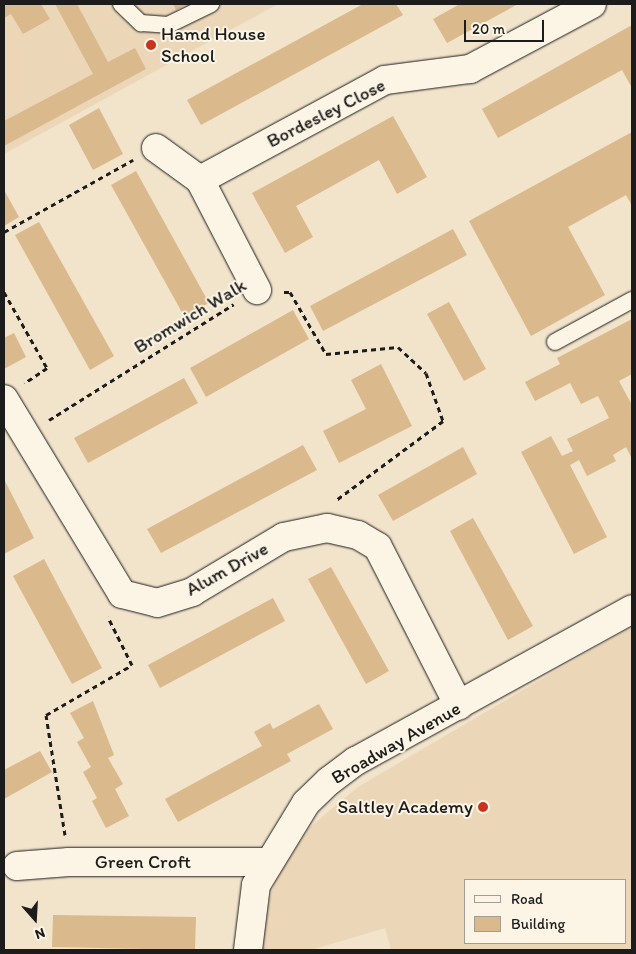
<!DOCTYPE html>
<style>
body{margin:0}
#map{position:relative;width:636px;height:954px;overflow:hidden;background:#f2e3cb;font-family:Itim,sans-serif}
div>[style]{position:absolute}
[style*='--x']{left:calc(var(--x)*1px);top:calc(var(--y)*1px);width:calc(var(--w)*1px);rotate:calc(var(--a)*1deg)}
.built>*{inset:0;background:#ebd6b8}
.building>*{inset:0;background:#dab98d}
.path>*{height:3px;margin-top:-1.5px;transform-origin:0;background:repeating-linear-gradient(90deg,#1c1c1c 0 5px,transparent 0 9px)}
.roads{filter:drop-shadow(0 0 1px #1c1c1c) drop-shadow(0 0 1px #1c1c1c)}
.service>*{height:16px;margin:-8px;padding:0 8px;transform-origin:8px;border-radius:8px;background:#fcf5e5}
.minor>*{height:28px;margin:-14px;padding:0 14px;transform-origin:14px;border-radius:14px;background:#fcf5e5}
.dots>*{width:14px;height:14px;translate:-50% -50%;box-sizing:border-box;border:2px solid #fcf5e5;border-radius:50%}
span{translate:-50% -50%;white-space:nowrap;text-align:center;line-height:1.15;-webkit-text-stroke:4px #fcf5e5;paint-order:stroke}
.poi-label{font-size:19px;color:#1c1c1c}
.left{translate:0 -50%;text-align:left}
.right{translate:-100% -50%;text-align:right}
.street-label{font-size:19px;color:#1c1c1c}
.frame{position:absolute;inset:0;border:5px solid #1c1c1c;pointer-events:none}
.legend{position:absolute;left:464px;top:879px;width:162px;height:65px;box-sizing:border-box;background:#fcf5e5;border:1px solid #a29e95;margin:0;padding:6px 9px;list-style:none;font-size:15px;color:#1c1c1c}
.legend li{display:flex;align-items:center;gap:10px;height:25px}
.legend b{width:25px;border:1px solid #a29e95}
.north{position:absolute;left:10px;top:894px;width:50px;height:50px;-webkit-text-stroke:4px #fcf5e5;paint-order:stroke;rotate:161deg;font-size:14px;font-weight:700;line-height:20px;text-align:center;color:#1c1c1c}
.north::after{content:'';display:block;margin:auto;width:18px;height:22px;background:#1c1c1c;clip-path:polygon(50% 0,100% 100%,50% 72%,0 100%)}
.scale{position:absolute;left:464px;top:20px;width:80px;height:22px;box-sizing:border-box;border:2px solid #1c1c1c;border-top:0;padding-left:6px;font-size:15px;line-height:18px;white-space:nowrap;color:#1c1c1c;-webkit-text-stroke:4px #fcf5e5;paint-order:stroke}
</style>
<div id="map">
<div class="built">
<i style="clip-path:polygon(4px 4px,278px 4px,4px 154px)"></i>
<i style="clip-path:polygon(evenodd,632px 626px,632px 950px,391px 950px,385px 928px,311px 950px,262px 950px,263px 920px,277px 876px,309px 828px,358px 787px,632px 626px,465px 880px,625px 880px,625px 943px,465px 943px,465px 880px)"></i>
</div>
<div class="building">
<i style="clip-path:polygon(4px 4px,41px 4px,50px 19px,23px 34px,11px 14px,4px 18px)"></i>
<i style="clip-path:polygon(55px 4px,77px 4px,108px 62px,135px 48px,146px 69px,4px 146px,4px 121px,93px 74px)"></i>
<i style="clip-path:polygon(173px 4px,187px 4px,176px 10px)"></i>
<i style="clip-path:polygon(363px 4px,396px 4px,403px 15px,201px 125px,187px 100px)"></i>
<i style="clip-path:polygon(460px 4px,518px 4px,447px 43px,433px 19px)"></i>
<i style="clip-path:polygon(632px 25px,632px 88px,622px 70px,498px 138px,482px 109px)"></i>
<i style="clip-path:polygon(99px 108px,123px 154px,93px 170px,69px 125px)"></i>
<i style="clip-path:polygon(393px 116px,427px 177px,397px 194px,379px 160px,296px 206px,313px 237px,285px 253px,252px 193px)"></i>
<i style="clip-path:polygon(632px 132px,632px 206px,626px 195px,568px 227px,605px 295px,531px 336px,469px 221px)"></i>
<i style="clip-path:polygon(136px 171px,209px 303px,184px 316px,111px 185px)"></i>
<i style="clip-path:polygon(4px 190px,19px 217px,4px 226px)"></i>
<i style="clip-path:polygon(39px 222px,114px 356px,90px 370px,15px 235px)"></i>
<i style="clip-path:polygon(453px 229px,467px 255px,323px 331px,310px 306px)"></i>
<i style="clip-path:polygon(449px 302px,486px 369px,464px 381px,427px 314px)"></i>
<i style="clip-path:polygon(293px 310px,309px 339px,206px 397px,190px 368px)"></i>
<i style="clip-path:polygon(632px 319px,632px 374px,619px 381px,632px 405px,632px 459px,626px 447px,613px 455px,616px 461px,587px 476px,579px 460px,570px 465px,607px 537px,574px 554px,521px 452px,551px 436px,562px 456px,573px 451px,567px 439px,609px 418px,598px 396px,581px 404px,570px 383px,535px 401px,525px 382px,560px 364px,557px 358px)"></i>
<i style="clip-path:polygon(14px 333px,26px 357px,4px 369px,4px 338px)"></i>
<i style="clip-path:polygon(381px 364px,412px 426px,339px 463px,323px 431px,366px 409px,351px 380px)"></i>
<i style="clip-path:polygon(184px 378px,198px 403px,88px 463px,74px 438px)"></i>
<i style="clip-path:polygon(303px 445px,317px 470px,161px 553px,147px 529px)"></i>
<i style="clip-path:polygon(463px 447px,477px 474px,393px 521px,378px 495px)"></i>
<i style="clip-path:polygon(4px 479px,34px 538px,4px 554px)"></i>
<i style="clip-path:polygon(473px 518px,533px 626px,508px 640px,450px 531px)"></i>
<i style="clip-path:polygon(44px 559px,102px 668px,72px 684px,13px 576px)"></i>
<i style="clip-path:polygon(331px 567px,389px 671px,366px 684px,308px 579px)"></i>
<i style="clip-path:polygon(273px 598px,285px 621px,160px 688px,148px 665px)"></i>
<i style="clip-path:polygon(93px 701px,114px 755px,108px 758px,123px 784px,115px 789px,129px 816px,106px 828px,92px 801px,97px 798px,83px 772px,91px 767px,77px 742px,84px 738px,70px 713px)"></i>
<i style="clip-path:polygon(319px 704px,333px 729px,287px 754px,291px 761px,178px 822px,165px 799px,262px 746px,254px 732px,270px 723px,273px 729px)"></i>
<i style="clip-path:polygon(40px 751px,52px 772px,4px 799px,4px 770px)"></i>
<i style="clip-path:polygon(53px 915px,196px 917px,195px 950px,52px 947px)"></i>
</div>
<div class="path">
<i style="--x:4;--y:232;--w:148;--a:-29.2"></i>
<i style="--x:4;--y:292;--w:87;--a:60.5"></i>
<i style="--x:47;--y:368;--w:27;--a:146"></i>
<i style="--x:284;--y:292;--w:6;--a:0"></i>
<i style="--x:290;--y:292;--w:72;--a:59.9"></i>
<i style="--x:326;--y:354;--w:72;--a:-5.6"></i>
<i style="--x:398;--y:347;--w:38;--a:43"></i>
<i style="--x:426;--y:373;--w:51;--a:70.5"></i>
<i style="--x:443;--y:421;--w:134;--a:143.5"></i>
<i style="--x:49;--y:420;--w:218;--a:-32.1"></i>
<i style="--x:65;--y:835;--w:121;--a:-99"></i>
<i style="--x:46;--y:715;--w:99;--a:-30.2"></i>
<i style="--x:132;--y:665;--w:54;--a:-116.6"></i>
</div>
<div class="roads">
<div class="service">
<i style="--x:121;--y:4;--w:28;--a:44"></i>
<i style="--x:141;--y:23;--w:27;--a:4"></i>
<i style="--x:168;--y:25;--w:48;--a:-26"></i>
<i style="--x:555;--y:342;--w:88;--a:-28.6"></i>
</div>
<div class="minor">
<i style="--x:156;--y:148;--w:54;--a:36"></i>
<i style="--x:200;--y:180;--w:124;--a:62.6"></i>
<i style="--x:200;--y:180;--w:210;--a:-28.4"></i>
<i style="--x:385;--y:80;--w:86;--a:-7.4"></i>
<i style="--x:470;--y:69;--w:138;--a:-28"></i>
<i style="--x:4;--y:399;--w:228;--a:58.8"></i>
<i style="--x:122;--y:594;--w:36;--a:14"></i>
<i style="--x:157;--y:603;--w:37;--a:-17"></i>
<i style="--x:192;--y:592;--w:107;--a:-30.9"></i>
<i style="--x:284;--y:537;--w:44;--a:-11.8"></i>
<i style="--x:327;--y:528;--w:32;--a:13"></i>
<i style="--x:358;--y:535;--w:23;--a:31"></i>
<i style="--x:378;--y:547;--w:178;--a:63"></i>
<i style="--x:17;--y:866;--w:52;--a:-4.4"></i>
<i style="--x:69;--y:862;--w:199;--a:0"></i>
<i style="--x:248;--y:950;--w:65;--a:-83"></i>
<i style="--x:256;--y:885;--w:96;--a:-58.6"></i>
<i style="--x:306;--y:803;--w:32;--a:-44"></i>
<i style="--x:329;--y:781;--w:34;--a:-37"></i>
<i style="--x:356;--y:761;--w:315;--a:-28.8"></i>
</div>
</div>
<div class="dots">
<i style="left:151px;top:45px;background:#c8321e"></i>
<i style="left:483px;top:807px;background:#c8321e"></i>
</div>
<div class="poi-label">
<span class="left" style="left:161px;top:45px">Hamd House<br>School</span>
<span class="right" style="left:473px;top:807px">Saltley Academy</span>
</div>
<div class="street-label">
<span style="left:326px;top:113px;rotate:-27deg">Bordesley Close</span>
<span style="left:190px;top:316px;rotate:-31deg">Bromwich Walk</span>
<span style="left:227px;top:569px;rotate:-29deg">Alum Drive</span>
<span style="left:396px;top:743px;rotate:-30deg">Broadway Avenue</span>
<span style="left:143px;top:862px">Green Croft</span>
</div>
<div class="frame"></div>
<ul class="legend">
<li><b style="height:6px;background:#fcf5e5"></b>Road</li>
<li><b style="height:14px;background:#dab98d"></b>Building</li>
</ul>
<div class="north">N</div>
<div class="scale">20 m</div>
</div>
